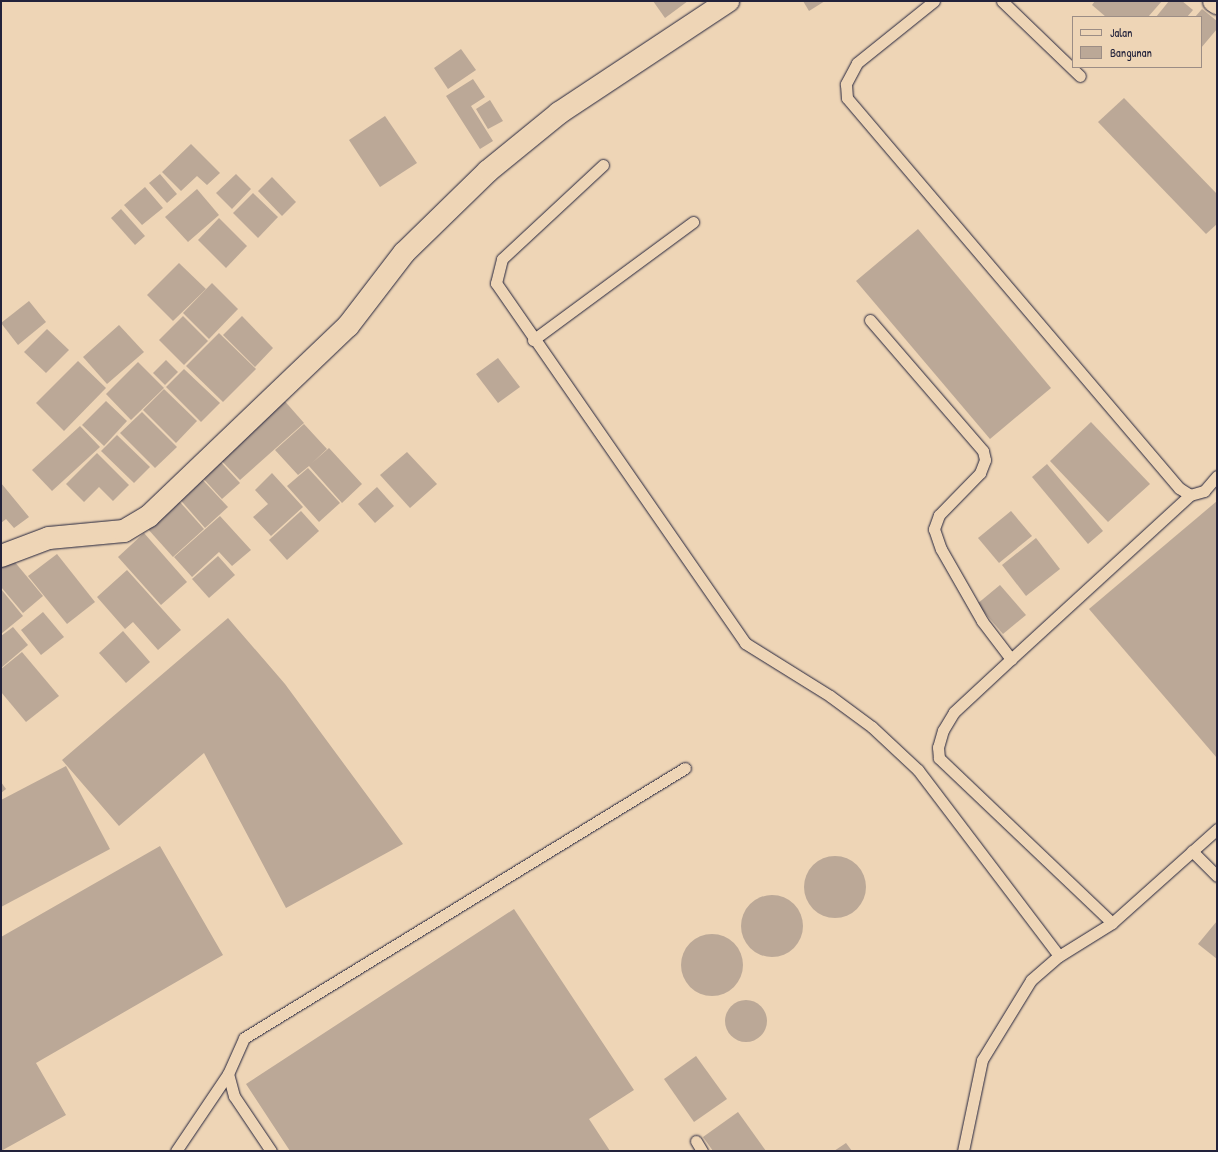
<!DOCTYPE html>
<style>
body{margin:0}
#map{position:relative;width:1218px;height:1152px;overflow:hidden;background:#eed5b6;font-family:"Patrick Hand",sans-serif}
div>[style]{position:absolute}
[style*='--x']{left:calc(var(--x)*1px);top:calc(var(--y)*1px);width:calc(var(--w)*1px);rotate:calc(var(--a)*1deg)}
.building>*{inset:0;background:#bba897}
.round{border-radius:50%}
.roads{filter:drop-shadow(0 0 1px #22223b) drop-shadow(0 0 1px #22223b)}
.lane>*{height:11px;margin:-5.5px;padding:0 5.5px;transform-origin:5.5px;border-radius:5.5px;background:#eed5b6}
.street>*{height:22px;margin:-11px;padding:0 11px;transform-origin:11px;border-radius:11px;background:#eed5b6}
span{translate:-50% -50%;white-space:nowrap;text-align:center;line-height:1.15;-webkit-text-stroke:3px #eed5b6;paint-order:stroke}
.frame{position:absolute;inset:0;border:2px solid #22223b;pointer-events:none}
.legend{position:absolute;left:1072px;top:16px;width:130px;height:52px;box-sizing:border-box;background:#eed5b6;border:1px solid #9c8d85;margin:0;padding:5px 7px;list-style:none;font-size:12px;color:#22223b}
.legend li{display:flex;align-items:center;gap:8px;height:20px}
.legend b{width:20px;border:1px solid #9c8d85}
</style>
<div id="map">
<div class="building">
<i style="clip-path:polygon(653px 1px,688px 1px,665px 18px)"></i>
<i style="clip-path:polygon(803px 1px,825px 1px,809px 11px)"></i>
<i style="clip-path:polygon(1095px 1px,1162px 1px,1148px 17px,1106px 17px,1092px 5px)"></i>
<i style="clip-path:polygon(1169px 1px,1182px 1px,1193px 10px,1187px 17px,1156px 17px)"></i>
<i style="clip-path:polygon(1202px 9px,1217px 21px,1217px 29px,1201px 48px,1201px 17px,1195px 17px)"></i>
<i style="clip-path:polygon(461px 49px,476px 70px,448px 89px,434px 68px)"></i>
<i style="clip-path:polygon(473px 79px,485px 97px,471px 106px,493px 141px,480px 149px,446px 96px)"></i>
<i style="clip-path:polygon(1124px 98px,1217px 194px,1217px 224px,1206px 234px,1098px 122px)"></i>
<i style="clip-path:polygon(490px 100px,503px 121px,488px 129px,476px 109px)"></i>
<i style="clip-path:polygon(385px 116px,417px 163px,380px 187px,349px 140px)"></i>
<i style="clip-path:polygon(191px 144px,220px 173px,207px 185px,197px 176px,181px 191px,162px 172px)"></i>
<i style="clip-path:polygon(160px 174px,177px 194px,167px 203px,149px 183px)"></i>
<i style="clip-path:polygon(236px 174px,251px 189px,232px 209px,216px 193px)"></i>
<i style="clip-path:polygon(272px 177px,296px 202px,282px 216px,258px 191px)"></i>
<i style="clip-path:polygon(145px 187px,163px 208px,142px 225px,124px 205px)"></i>
<i style="clip-path:polygon(197px 189px,219px 215px,188px 242px,165px 217px)"></i>
<i style="clip-path:polygon(253px 193px,278px 217px,258px 238px,233px 213px)"></i>
<i style="clip-path:polygon(121px 209px,145px 236px,135px 245px,111px 218px)"></i>
<i style="clip-path:polygon(219px 218px,247px 246px,226px 268px,198px 240px)"></i>
<i style="clip-path:polygon(918px 229px,1051px 388px,990px 439px,856px 281px)"></i>
<i style="clip-path:polygon(179px 263px,206px 289px,173px 321px,147px 295px)"></i>
<i style="clip-path:polygon(212px 283px,238px 309px,209px 339px,183px 313px)"></i>
<i style="clip-path:polygon(29px 301px,46px 322px,18px 345px,1px 323px)"></i>
<i style="clip-path:polygon(183px 316px,208px 341px,184px 365px,159px 340px)"></i>
<i style="clip-path:polygon(242px 316px,273px 348px,255px 367px,223px 335px)"></i>
<i style="clip-path:polygon(119px 325px,144px 352px,107px 384px,83px 357px)"></i>
<i style="clip-path:polygon(47px 329px,69px 350px,46px 373px,24px 352px)"></i>
<i style="clip-path:polygon(219px 333px,256px 369px,223px 402px,186px 366px)"></i>
<i style="clip-path:polygon(498px 358px,520px 387px,498px 403px,476px 374px)"></i>
<i style="clip-path:polygon(166px 360px,178px 372px,165px 385px,153px 373px)"></i>
<i style="clip-path:polygon(78px 361px,106px 388px,64px 431px,36px 403px)"></i>
<i style="clip-path:polygon(138px 362px,164px 388px,131px 420px,106px 394px)"></i>
<i style="clip-path:polygon(184px 369px,220px 403px,201px 422px,166px 387px)"></i>
<i style="clip-path:polygon(164px 389px,197px 421px,176px 443px,143px 410px)"></i>
<i style="clip-path:polygon(282px 398px,304px 423px,240px 480px,217px 456px)"></i>
<i style="clip-path:polygon(106px 401px,127px 421px,104px 446px,82px 425px)"></i>
<i style="clip-path:polygon(142px 412px,177px 447px,155px 468px,120px 433px)"></i>
<i style="clip-path:polygon(1091px 422px,1150px 484px,1108px 522px,1050px 461px)"></i>
<i style="clip-path:polygon(304px 424px,327px 449px,312px 463px,329px 448px,362px 484px,342px 503px,309px 466px,298px 475px,275px 450px)"></i>
<i style="clip-path:polygon(80px 426px,100px 447px,52px 491px,32px 470px)"></i>
<i style="clip-path:polygon(117px 435px,150px 467px,134px 483px,101px 451px)"></i>
<i style="clip-path:polygon(407px 452px,437px 484px,410px 508px,380px 475px)"></i>
<i style="clip-path:polygon(97px 453px,129px 485px,113px 501px,99px 487px,84px 502px,66px 484px)"></i>
<i style="clip-path:polygon(218px 459px,240px 483px,222px 499px,200px 475px)"></i>
<i style="clip-path:polygon(1047px 464px,1103px 531px,1088px 544px,1032px 477px)"></i>
<i style="clip-path:polygon(308px 468px,340px 503px,319px 522px,287px 486px)"></i>
<i style="clip-path:polygon(272px 473px,303px 507px,271px 536px,253px 517px,268px 504px,255px 490px)"></i>
<i style="clip-path:polygon(199px 476px,228px 507px,205px 528px,177px 496px)"></i>
<i style="clip-path:polygon(1px 483px,29px 517px,14px 528px,6px 519px,1px 523px)"></i>
<i style="clip-path:polygon(377px 487px,394px 506px,375px 523px,358px 504px)"></i>
<i style="clip-path:polygon(179px 501px,204px 529px,173px 557px,147px 528px)"></i>
<i style="clip-path:polygon(1217px 501px,1217px 758px,1089px 609px)"></i>
<i style="clip-path:polygon(301px 511px,319px 531px,287px 560px,269px 540px)"></i>
<i style="clip-path:polygon(1011px 511px,1032px 536px,999px 563px,978px 538px)"></i>
<i style="clip-path:polygon(220px 516px,251px 550px,232px 566px,219px 552px,192px 577px,174px 557px)"></i>
<i style="clip-path:polygon(144px 533px,187px 582px,161px 605px,118px 557px)"></i>
<i style="clip-path:polygon(1036px 538px,1060px 569px,1026px 596px,1002px 565px)"></i>
<i style="clip-path:polygon(57px 554px,95px 602px,67px 624px,28px 576px)"></i>
<i style="clip-path:polygon(9px 555px,43px 596px,23px 613px,1px 587px,1px 561px)"></i>
<i style="clip-path:polygon(218px 556px,235px 575px,209px 598px,192px 579px)"></i>
<i style="clip-path:polygon(127px 570px,181px 630px,158px 650px,133px 622px,125px 629px,97px 597px)"></i>
<i style="clip-path:polygon(1000px 585px,1026px 615px,1003px 634px,977px 604px)"></i>
<i style="clip-path:polygon(1px 589px,23px 616px,1px 634px)"></i>
<i style="clip-path:polygon(43px 612px,64px 637px,41px 655px,21px 630px)"></i>
<i style="clip-path:polygon(228px 618px,285px 684px,403px 844px,286px 908px,204px 753px,119px 826px,62px 760px)"></i>
<i style="clip-path:polygon(13px 627px,28px 645px,1px 668px,1px 636px)"></i>
<i style="clip-path:polygon(123px 631px,150px 662px,126px 683px,99px 653px)"></i>
<i style="clip-path:polygon(22px 652px,59px 696px,26px 722px,1px 692px,1px 669px)"></i>
<i style="clip-path:polygon(66px 766px,110px 849px,1px 907px,1px 800px)"></i>
<i style="clip-path:polygon(1px 782px,6px 789px,1px 793px)"></i>
<i style="clip-path:polygon(160px 846px,223px 955px,36px 1063px,66px 1115px,1px 1151px,1px 937px)"></i>
<i class="round" style="left:804px;top:856px;width:62px;height:62px"></i>
<i class="round" style="left:741px;top:895px;width:62px;height:62px"></i>
<i style="clip-path:polygon(514px 909px,634px 1090px,589px 1119px,610px 1151px,290px 1151px,246px 1084px)"></i>
<i style="clip-path:polygon(1217px 921px,1217px 959px,1198px 944px)"></i>
<i class="round" style="left:681px;top:934px;width:62px;height:62px"></i>
<i class="round" style="left:725px;top:1000px;width:42px;height:42px"></i>
<i style="clip-path:polygon(696px 1056px,727px 1099px,694px 1122px,664px 1079px)"></i>
<i style="clip-path:polygon(738px 1112px,766px 1151px,713px 1151px,703px 1137px)"></i>
<i style="clip-path:polygon(846px 1143px,852px 1151px,834px 1151px)"></i>
</div>
<div class="roads">
<div class="lane">
<i style="--x:934;--y:1;--w:99;--a:141.2"></i>
<i style="--x:857;--y:63;--w:24;--a:118"></i>
<i style="--x:846;--y:84;--w:14;--a:86"></i>
<i style="--x:847;--y:98;--w:512;--a:49.59"></i>
<i style="--x:1179;--y:488;--w:13;--a:32"></i>
<i style="--x:1190;--y:495;--w:15;--a:-16"></i>
<i style="--x:1204;--y:491;--w:20;--a:-49"></i>
<i style="--x:1002;--y:1;--w:108;--a:43.9"></i>
<i style="--x:603;--y:165;--w:138;--a:137.1"></i>
<i style="--x:502;--y:259;--w:25;--a:104"></i>
<i style="--x:496;--y:283;--w:438;--a:55.3"></i>
<i style="--x:745;--y:643;--w:100;--a:31.9"></i>
<i style="--x:830;--y:696;--w:52;--a:36.4"></i>
<i style="--x:872;--y:727;--w:63;--a:43.1"></i>
<i style="--x:918;--y:770;--w:233;--a:52.8"></i>
<i style="--x:870;--y:320;--w:173;--a:49.2"></i>
<i style="--x:983;--y:451;--w:9;--a:77"></i>
<i style="--x:985;--y:460;--w:14;--a:111"></i>
<i style="--x:980;--y:473;--w:59;--a:134.3"></i>
<i style="--x:939;--y:515;--w:15;--a:110"></i>
<i style="--x:934;--y:529;--w:21;--a:71"></i>
<i style="--x:941;--y:549;--w:83;--a:60.3"></i>
<i style="--x:982;--y:621;--w:48;--a:52.7"></i>
<i style="--x:1011;--y:659;--w:78;--a:137.1"></i>
<i style="--x:954;--y:712;--w:21;--a:121"></i>
<i style="--x:943;--y:730;--w:18;--a:106"></i>
<i style="--x:938;--y:747;--w:11;--a:85"></i>
<i style="--x:939;--y:758;--w:239;--a:43.6"></i>
<i style="--x:533;--y:340;--w:199;--a:-36.4"></i>
<i style="--x:1011;--y:659;--w:243;--a:-42.5"></i>
<i style="--x:1192;--y:851;--w:35;--a:45"></i>
<i style="--x:696;--y:1141;--w:12;--a:59"></i>
<i style="--x:176;--y:1151;--w:93;--a:-56"></i>
<i style="--x:271;--y:1151;--w:66;--a:-123.9"></i>
<i style="--x:234;--y:1096;--w:23;--a:-105"></i>
<i style="--x:228;--y:1074;--w:39;--a:-66"></i>
<i style="--x:244;--y:1038;--w:517;--a:-31.48"></i>
<i style="--x:963;--y:1151;--w:93;--a:-78.2"></i>
<i style="--x:982;--y:1060;--w:94;--a:-58.5"></i>
<i style="--x:1031;--y:980;--w:37;--a:-41"></i>
<i style="--x:1059;--y:956;--w:62;--a:-31.9"></i>
<i style="--x:1112;--y:923;--w:141;--a:-41.8"></i>
</div>
<div class="street">
<i style="--x:1214;--y:1;--w:4;--a:34"></i>
<i style="--x:1;--y:556;--w:51;--a:-20.6"></i>
<i style="--x:49;--y:538;--w:75;--a:-5.3"></i>
<i style="--x:124;--y:531;--w:29;--a:-31"></i>
<i style="--x:149;--y:516;--w:275;--a:-43.7"></i>
<i style="--x:348;--y:326;--w:92;--a:-52.5"></i>
<i style="--x:404;--y:253;--w:117;--a:-44.3"></i>
<i style="--x:488;--y:171;--w:92;--a:-39.2"></i>
<i style="--x:559;--y:113;--w:203;--a:-33.5"></i>
</div>
</div>
<div class="frame"></div>
<ul class="legend">
<li><b style="height:5px;background:#eed5b6"></b>Jalan</li>
<li><b style="height:11px;background:#bba897"></b>Bangunan</li>
</ul>
</div>
